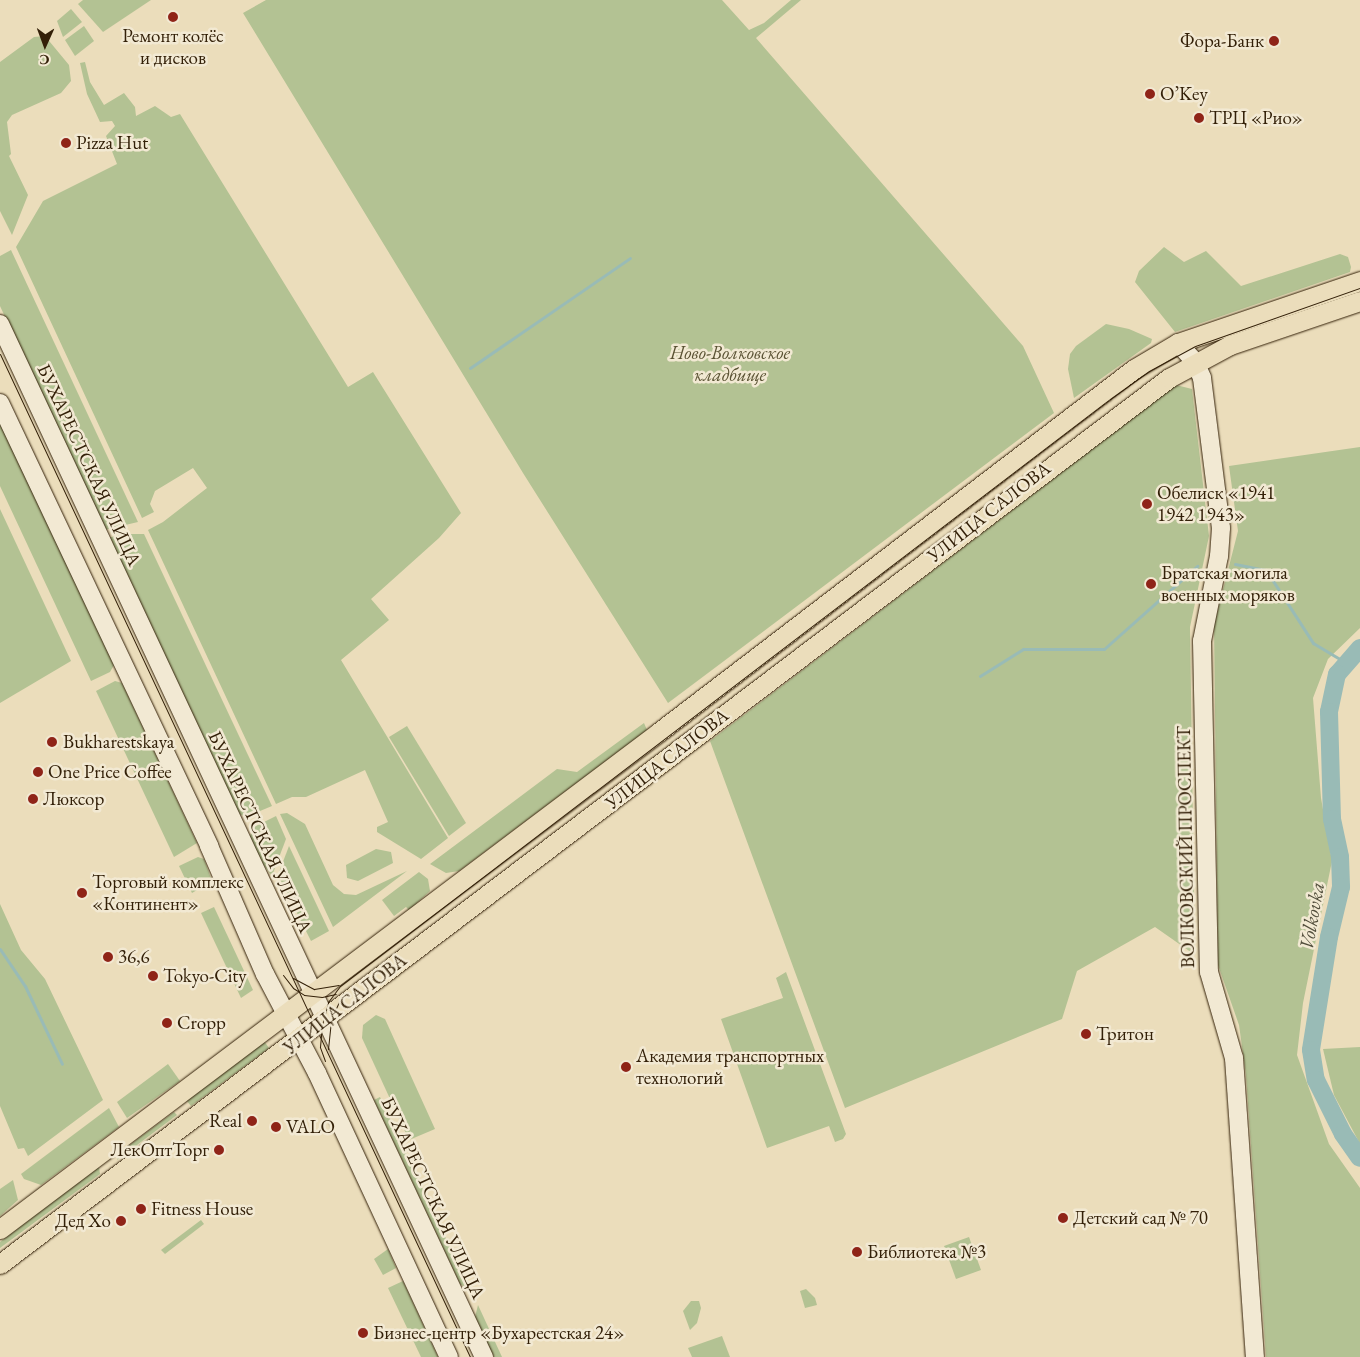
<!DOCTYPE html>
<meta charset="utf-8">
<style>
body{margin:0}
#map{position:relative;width:1360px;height:1357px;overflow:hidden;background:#ebddbb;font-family:"EB Garamond",serif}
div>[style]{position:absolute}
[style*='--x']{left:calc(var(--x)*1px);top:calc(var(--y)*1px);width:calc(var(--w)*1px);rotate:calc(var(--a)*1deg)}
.green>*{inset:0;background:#b3c293}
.stream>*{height:3px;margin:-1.5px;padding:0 1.5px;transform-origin:1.5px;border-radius:1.5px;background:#99bbb6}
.river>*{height:18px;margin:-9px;padding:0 9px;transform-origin:9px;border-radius:9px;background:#99bbb6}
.roads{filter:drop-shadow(0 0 1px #332008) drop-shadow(0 0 1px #332008)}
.secondary>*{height:18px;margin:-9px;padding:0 9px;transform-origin:9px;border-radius:9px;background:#f2e9d3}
.primary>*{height:19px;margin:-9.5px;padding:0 9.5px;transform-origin:9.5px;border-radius:9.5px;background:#ebddbb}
.tram>*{height:1px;margin:-0.5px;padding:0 0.5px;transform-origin:0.5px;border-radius:0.5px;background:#332008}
.dots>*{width:14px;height:14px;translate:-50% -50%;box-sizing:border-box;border:2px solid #f2e9d3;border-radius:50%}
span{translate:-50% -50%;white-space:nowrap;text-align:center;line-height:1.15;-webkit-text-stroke:5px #f2e9d3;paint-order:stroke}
.poi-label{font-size:19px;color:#332008}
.right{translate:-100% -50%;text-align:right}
.left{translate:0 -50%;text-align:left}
.park-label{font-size:19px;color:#595132;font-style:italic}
.street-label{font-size:19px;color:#332008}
.water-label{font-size:20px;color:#524e3c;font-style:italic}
.north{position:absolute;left:20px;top:20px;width:50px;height:50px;-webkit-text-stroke:4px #f2e9d3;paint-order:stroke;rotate:182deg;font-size:14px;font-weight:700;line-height:20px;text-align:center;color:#332008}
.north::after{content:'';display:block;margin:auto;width:18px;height:22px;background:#332008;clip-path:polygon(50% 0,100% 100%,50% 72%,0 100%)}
</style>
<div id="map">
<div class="green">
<i style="clip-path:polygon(83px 0,151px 0,103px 32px,78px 4px)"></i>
<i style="clip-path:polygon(266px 0,722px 0,749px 30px,764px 23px,791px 0,801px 0,756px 38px,1023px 346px,1054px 413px,668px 703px,523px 473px,243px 13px)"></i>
<i style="clip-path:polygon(71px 9px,82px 22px,63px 37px,57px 21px)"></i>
<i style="clip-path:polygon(84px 26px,94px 41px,75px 56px,65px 40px)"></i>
<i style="clip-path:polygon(45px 36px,69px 65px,71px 81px,61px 93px,12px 115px,7px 122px,11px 154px,9px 156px,28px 195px,12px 235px,0 211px,0 62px,34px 37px)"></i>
<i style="clip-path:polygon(85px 62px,90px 82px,104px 105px,124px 93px,135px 107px,136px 116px,155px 106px,171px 117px,180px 114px,348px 387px,373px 372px,461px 513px,439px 538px,371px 599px,389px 620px,341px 660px,448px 838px,421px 859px,377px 832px,377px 827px,388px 822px,365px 770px,306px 797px,292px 797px,276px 804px,148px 530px,163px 522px,207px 488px,193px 468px,155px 491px,150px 504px,154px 512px,142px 518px,16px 247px,43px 201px,117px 164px,106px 136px,115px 126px,112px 121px,100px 122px,87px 94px,80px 63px)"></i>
<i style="clip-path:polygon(1164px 247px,1184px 262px,1206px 251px,1241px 286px,1340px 254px,1348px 257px,1351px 267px,1350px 272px,1175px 332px,1135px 282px,1139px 271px)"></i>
<i style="clip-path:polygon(11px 250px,138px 522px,104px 530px,0 306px,0 256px)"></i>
<i style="clip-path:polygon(1106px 324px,1129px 329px,1152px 339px,1151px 343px,1074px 398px,1068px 369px,1070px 354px,1076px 346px)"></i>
<i style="clip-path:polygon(1176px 385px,1192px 389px,1209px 536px,1190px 627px,1195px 955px,1155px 927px,1077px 971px,1062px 1019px,845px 1108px,710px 741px)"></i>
<i style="clip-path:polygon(0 421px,114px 665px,110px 672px,91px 681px,0 486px)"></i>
<i style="clip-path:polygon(1360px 447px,1360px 628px,1328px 659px,1313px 698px,1321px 798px,1332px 861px,1303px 1003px,1297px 1055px,1329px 1144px,1360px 1188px,1360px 1357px,1266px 1357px,1246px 1075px,1239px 1025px,1218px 965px,1214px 625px,1238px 531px,1229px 466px)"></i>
<i style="clip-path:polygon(0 509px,71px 661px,0 703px)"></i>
<i style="clip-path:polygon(125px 534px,144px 534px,272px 806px,246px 817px,235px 812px,107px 538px)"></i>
<i style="clip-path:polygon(115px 681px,122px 683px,197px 843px,174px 857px,96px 691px)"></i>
<i style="clip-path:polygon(644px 723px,647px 730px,459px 871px,446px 873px,430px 864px,557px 769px,577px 772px)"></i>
<i style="clip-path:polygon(407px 726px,466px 823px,449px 836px,389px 737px)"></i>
<i style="clip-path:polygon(287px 813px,305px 824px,333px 885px,344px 894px,356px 895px,407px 871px,333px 927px,280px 814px)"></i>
<i style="clip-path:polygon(276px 816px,286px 839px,272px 876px,258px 858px,249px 838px,254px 827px)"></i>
<i style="clip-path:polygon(289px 846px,329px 931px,311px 941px,278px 875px)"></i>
<i style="clip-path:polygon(376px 849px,391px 852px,393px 863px,358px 881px,347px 878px,346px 865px)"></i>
<i style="clip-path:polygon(198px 857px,204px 859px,212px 881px,192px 893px,179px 866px)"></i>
<i style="clip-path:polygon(419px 872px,428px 879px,430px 891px,409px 910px,406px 907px,394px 916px,382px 900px)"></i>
<i style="clip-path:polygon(0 904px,21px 950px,45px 979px,103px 1100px,28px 1156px,24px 1148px,18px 1149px,0 1106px)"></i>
<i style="clip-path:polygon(214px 907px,253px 990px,241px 998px,201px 913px)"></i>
<i style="clip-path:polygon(786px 972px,846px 1134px,843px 1139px,835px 1142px,829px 1126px,767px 1148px,721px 1019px,783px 998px,776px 978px)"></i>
<i style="clip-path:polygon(376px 1015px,385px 1019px,435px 1129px,409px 1140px,362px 1038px,363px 1025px)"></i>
<i style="clip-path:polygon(264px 1041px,269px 1048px,191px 1106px,186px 1100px)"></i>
<i style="clip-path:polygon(1360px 1047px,1360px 1144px,1334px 1095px,1323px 1049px)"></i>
<i style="clip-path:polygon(168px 1064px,180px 1081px,127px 1118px,117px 1102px)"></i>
<i style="clip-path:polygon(380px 1097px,470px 1290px,460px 1284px,374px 1100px)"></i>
<i style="clip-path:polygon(109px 1108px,119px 1127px,41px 1185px,24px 1179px,21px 1174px)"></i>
<i style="clip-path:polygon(174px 1112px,177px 1115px,117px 1160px,119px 1153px)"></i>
<i style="clip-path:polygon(99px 1167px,100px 1174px,0 1248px,0 1242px)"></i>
<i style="clip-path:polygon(13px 1180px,18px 1200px,0 1216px,0 1189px)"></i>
<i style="clip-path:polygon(201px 1220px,204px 1224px,165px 1254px,161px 1250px)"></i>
<i style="clip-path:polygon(969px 1237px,981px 1270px,956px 1279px,944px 1246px)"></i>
<i style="clip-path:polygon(388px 1249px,396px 1268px,383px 1275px,374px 1259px)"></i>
<i style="clip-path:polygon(403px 1281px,438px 1357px,421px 1357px,388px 1288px)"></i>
<i style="clip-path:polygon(806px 1289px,815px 1298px,817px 1305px,805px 1308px,800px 1291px)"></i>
<i style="clip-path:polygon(691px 1301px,699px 1301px,701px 1308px,697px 1323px,690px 1330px,683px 1311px)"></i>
<i style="clip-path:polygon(478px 1305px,502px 1357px,494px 1357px,475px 1317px)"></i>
<i style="clip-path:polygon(722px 1336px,730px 1357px,692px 1357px,688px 1348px)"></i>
</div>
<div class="stream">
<i style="--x:470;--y:368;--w:194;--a:-34.5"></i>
<i style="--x:1235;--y:564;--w:32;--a:11"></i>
<i style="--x:1266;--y:570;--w:87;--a:57.2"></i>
<i style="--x:1313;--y:643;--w:39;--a:31"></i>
<i style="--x:980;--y:676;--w:51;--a:-32.1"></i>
<i style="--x:1023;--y:649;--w:81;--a:0"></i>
<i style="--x:1104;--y:649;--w:125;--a:-41.7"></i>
<i style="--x:0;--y:949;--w:45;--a:56"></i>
<i style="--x:25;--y:986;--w:86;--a:64.6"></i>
</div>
<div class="river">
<i style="--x:1360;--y:648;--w:35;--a:131"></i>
<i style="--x:1337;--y:674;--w:39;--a:102"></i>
<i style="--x:1329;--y:712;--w:107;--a:88.4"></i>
<i style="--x:1332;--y:819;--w:39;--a:78"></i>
<i style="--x:1340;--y:857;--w:30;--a:88"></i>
<i style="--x:1341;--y:887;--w:51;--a:103.5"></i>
<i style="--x:1329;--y:937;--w:114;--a:99.1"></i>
<i style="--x:1311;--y:1050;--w:30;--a:81"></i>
<i style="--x:1316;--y:1080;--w:60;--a:63.4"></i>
<i style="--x:1343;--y:1134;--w:29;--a:55"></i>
</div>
<div class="roads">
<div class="secondary">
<i style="--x:0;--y:324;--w:1141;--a:64.9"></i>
<i style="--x:1178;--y:343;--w:25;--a:48"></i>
<i style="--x:1195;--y:362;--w:17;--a:66"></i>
<i style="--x:1202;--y:378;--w:151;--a:82.8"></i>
<i style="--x:1221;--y:528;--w:28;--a:94"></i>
<i style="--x:1219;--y:556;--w:87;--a:101.3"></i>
<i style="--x:1202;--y:641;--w:331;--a:88.8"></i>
<i style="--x:1209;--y:972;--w:90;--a:73.8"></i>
<i style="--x:1234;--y:1058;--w:300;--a:86"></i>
<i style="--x:0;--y:403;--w:490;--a:64.7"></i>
<i style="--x:209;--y:846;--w:140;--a:66.4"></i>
<i style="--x:265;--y:974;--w:112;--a:62.3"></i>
<i style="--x:317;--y:1073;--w:313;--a:65.1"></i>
</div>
<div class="primary">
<i style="--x:0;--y:1229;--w:825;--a:-37.02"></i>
<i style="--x:659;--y:732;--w:598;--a:-37.39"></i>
<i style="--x:1134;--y:369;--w:51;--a:-30.6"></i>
<i style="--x:1178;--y:343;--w:192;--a:-18.8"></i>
<i style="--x:0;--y:1264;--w:1467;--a:-37.16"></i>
<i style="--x:1169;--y:378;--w:69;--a:-28.4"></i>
<i style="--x:1230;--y:345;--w:137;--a:-18.7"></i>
</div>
</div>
<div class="tram">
<i style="--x:0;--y:354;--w:1108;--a:64.89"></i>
<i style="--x:283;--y:975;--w:16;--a:52"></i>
<i style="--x:293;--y:988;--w:13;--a:32"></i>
<i style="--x:304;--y:995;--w:18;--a:6"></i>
<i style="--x:322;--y:997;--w:14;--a:-12"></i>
<i style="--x:293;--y:978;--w:24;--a:28"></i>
<i style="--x:314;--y:989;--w:25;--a:-9"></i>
<i style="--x:328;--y:1049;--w:30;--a:-84"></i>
<i style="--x:331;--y:1019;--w:29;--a:-65"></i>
<i style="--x:325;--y:1061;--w:15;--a:-110"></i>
<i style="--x:320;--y:1047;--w:22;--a:-85"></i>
<i style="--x:322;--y:1025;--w:24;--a:-75"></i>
<i style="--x:328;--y:1002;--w:20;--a:-53"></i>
<i style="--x:340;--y:986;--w:968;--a:-37.32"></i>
<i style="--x:1110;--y:399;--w:48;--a:-35.7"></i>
<i style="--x:1149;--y:371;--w:52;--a:-28.5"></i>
<i style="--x:1195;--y:346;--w:175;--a:-19.4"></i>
</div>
<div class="dots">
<i style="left:173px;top:17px;background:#8f2418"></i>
<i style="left:1274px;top:41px;background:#8f2418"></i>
<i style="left:1150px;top:94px;background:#8f2418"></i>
<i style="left:1199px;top:118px;background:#8f2418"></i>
<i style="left:66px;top:143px;background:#8f2418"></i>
<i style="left:1147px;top:504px;background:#8f2418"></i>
<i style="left:1151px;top:584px;background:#8f2418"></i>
<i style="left:52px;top:742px;background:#8f2418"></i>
<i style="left:38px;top:772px;background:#8f2418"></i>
<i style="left:33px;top:799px;background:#8f2418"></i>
<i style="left:82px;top:893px;background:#8f2418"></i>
<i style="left:108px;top:957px;background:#8f2418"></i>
<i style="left:153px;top:976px;background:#8f2418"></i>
<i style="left:167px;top:1023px;background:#8f2418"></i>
<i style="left:1086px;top:1034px;background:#8f2418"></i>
<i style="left:626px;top:1067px;background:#8f2418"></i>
<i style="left:252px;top:1121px;background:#8f2418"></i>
<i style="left:276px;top:1127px;background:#8f2418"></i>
<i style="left:219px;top:1150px;background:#8f2418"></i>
<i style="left:141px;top:1209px;background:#8f2418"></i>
<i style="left:1063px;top:1218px;background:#8f2418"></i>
<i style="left:121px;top:1221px;background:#8f2418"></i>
<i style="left:857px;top:1252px;background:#8f2418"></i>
<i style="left:363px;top:1333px;background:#8f2418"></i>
</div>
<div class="poi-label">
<span style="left:173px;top:47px">Ремонт колёс<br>и дисков</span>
<span class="right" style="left:1264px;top:41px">Фора-Банк</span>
<span class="left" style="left:1160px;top:94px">O’Key</span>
<span class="left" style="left:1209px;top:118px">ТРЦ «Рио»</span>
<span class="left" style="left:76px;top:143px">Pizza Hut</span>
<span class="left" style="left:1157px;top:504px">Обелиск «1941<br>1942 1943»</span>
<span class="left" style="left:1161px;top:584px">Братская могила<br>военных моряков</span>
<span class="left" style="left:63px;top:742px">Bukharestskaya</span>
<span class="left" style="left:48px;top:772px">One Price Coffee</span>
<span class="left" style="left:43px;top:799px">Люксор</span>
<span class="left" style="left:92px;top:893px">Торговый комплекс<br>«Континент»</span>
<span class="left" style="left:118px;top:957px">36,6</span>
<span class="left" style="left:163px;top:976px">Tokyo-City</span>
<span class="left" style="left:177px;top:1023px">Cropp</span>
<span class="left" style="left:1096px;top:1034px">Тритон</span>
<span class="left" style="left:636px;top:1067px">Академия транспортных<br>технологий</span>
<span class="right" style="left:242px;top:1121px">Real</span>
<span class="left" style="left:286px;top:1127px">VALO</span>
<span class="right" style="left:209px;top:1150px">ЛекОптТорг</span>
<span class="left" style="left:151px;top:1209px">Fitness House</span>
<span class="left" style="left:1073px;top:1218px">Детский сад № 70</span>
<span class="right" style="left:111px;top:1221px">Дед Хо</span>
<span class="left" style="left:867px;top:1252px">Библиотека №3</span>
<span class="left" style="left:373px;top:1333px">Бизнес-центр «Бухарестская 24»</span>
</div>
<div class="park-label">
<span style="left:730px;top:364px">Ново-Волковское<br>кладбище</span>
</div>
<div class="street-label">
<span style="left:89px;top:465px;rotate:65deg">БУХАРЕСТСКАЯ УЛИЦА</span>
<span style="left:989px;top:512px;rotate:-38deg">УЛИЦА САЛОВА</span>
<span style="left:667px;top:759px;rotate:-38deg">УЛИЦА САЛОВА</span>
<span style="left:260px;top:832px;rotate:65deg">БУХАРЕСТСКАЯ УЛИЦА</span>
<span style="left:1186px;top:847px;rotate:-91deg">ВОЛКОВСКИЙ ПРОСПЕКТ</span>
<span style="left:345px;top:1004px;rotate:-38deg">УЛИЦА САЛОВА</span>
<span style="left:433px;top:1198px;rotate:65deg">БУХАРЕСТСКАЯ УЛИЦА</span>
</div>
<div class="water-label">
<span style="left:1312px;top:916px;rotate:-80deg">Volkovka</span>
</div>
<div class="north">С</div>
</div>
